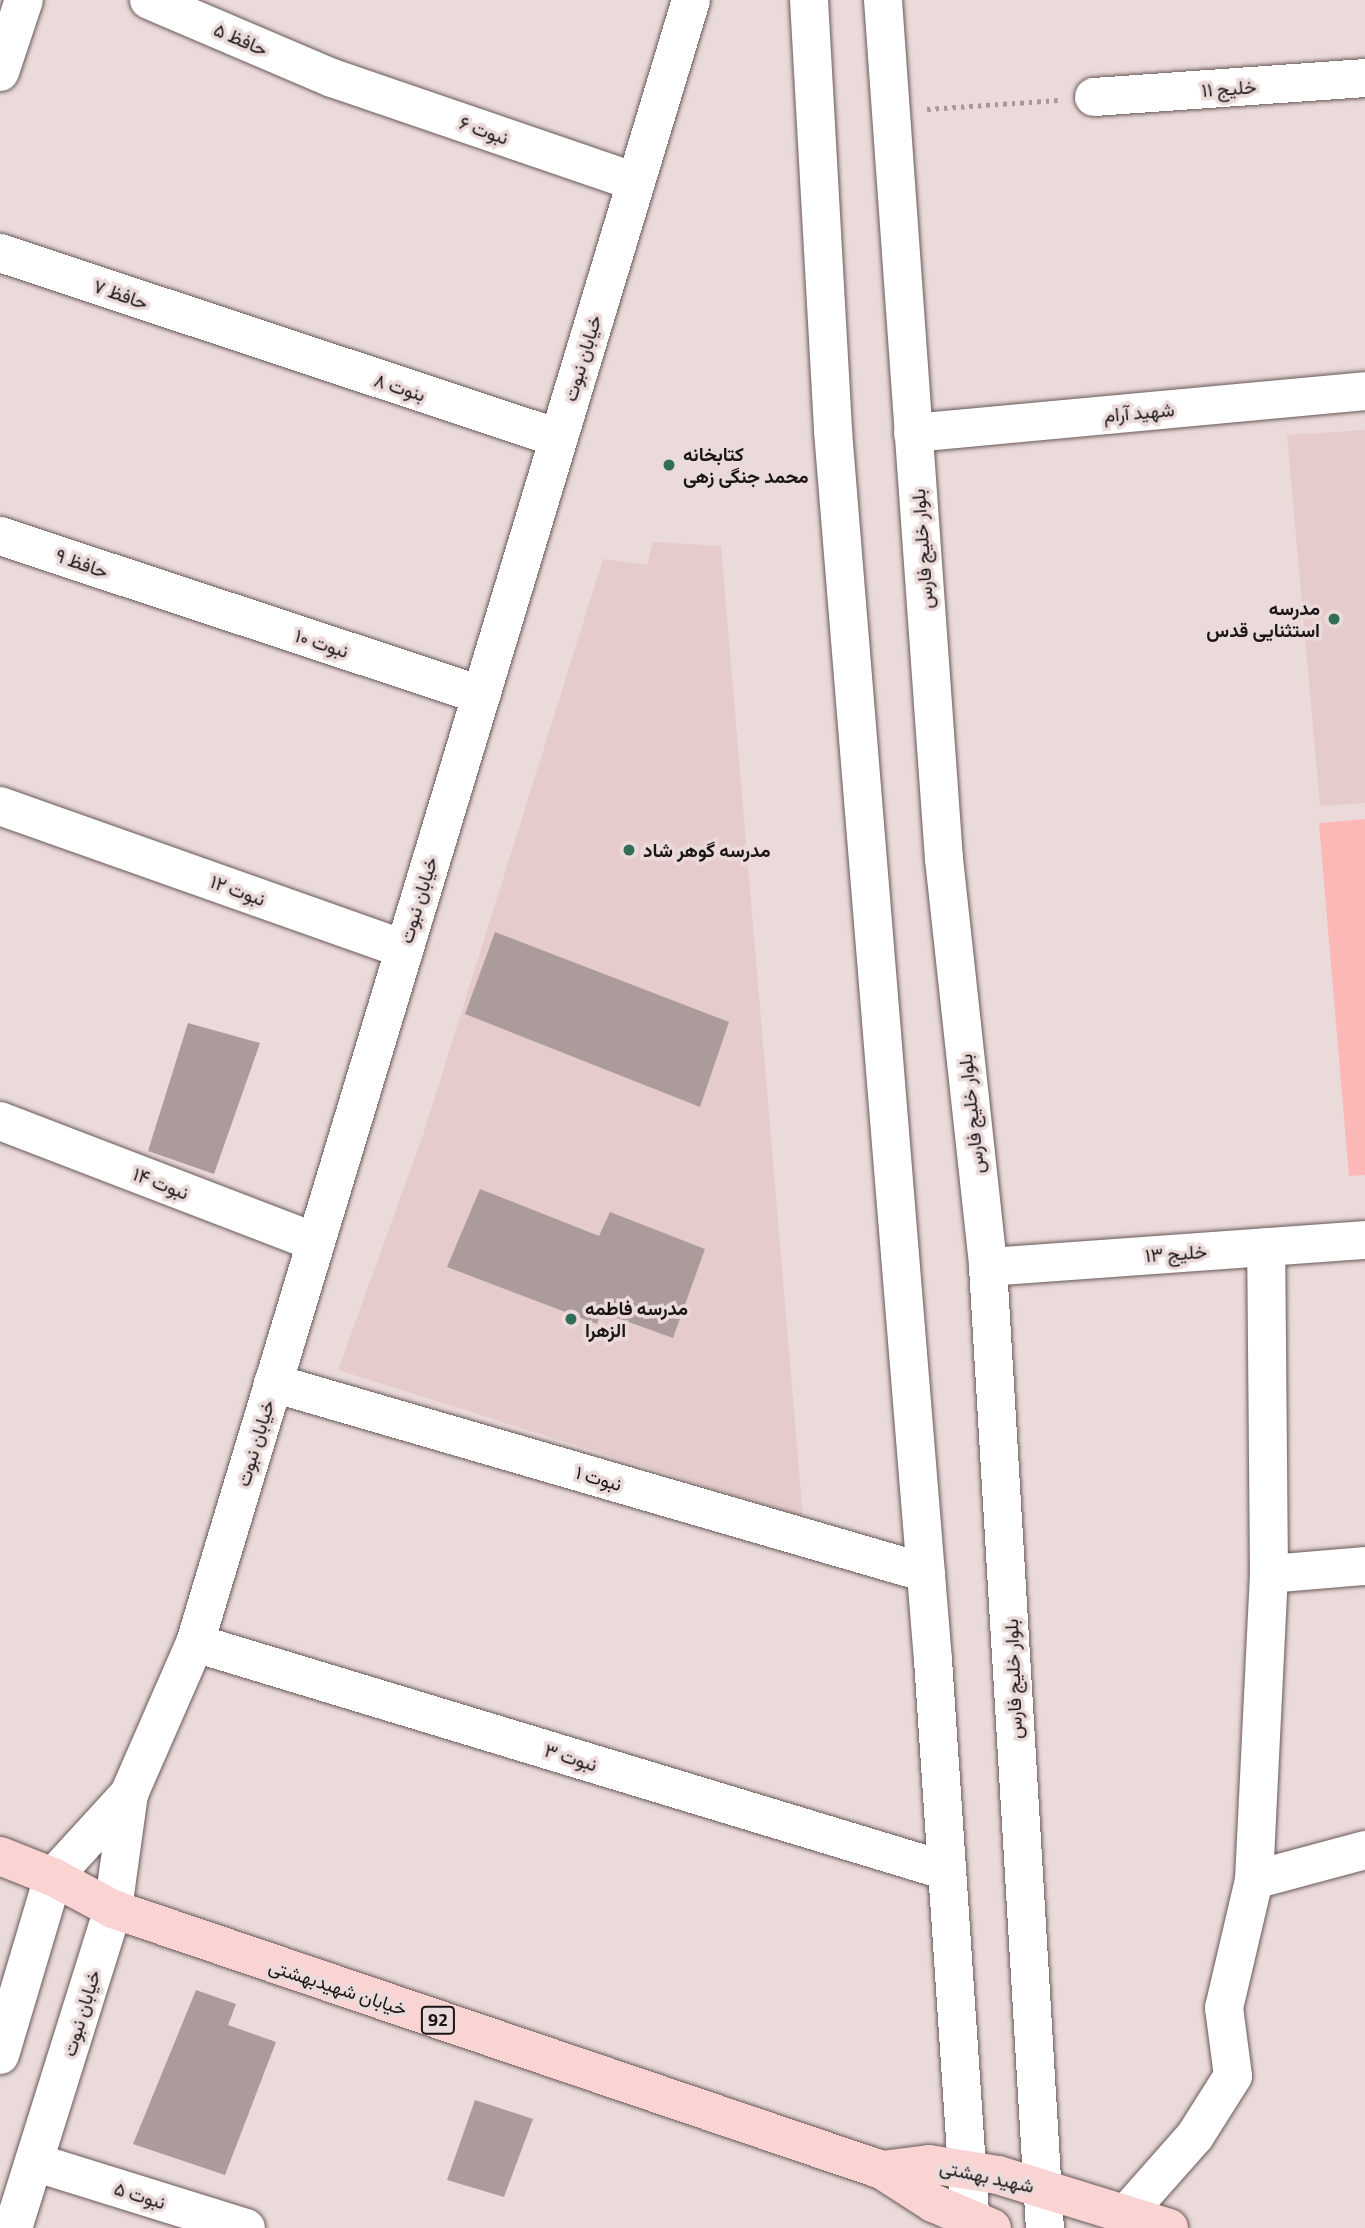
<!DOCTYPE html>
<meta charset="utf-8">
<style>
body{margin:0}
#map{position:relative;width:1365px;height:2228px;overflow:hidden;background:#ebdada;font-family:"Titillium Web",Vazirmatn,sans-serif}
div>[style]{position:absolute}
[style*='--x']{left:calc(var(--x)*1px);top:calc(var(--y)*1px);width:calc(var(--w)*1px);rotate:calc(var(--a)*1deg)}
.built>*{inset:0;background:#e5cbcb}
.green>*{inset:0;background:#fcb7b7}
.building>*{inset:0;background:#ac9b9b}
.path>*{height:4.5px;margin-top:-2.25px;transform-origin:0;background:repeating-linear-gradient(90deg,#a69999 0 3.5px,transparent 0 8.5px)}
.roads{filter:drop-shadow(0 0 2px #685959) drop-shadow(0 0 2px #685959)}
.street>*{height:38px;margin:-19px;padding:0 19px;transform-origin:19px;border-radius:19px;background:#fff}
.secondary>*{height:38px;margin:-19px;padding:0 19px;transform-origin:19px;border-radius:19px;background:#fff}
.primary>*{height:38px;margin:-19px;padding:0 19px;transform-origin:19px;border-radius:19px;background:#fad3d3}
.dots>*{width:19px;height:19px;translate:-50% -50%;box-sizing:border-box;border:4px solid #ebdada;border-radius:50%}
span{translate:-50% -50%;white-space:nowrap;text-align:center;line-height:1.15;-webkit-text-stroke:7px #ebdada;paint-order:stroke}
.shield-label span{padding:2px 5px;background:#ebdada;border:2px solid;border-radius:5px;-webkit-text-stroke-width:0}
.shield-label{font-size:18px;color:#1b1616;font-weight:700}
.street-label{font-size:19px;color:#1b1616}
.poi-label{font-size:19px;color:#1b1616;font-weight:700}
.left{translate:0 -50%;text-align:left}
.right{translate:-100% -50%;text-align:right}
</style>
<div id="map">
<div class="built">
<i style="clip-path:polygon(1365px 430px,1365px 803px,1320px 806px,1287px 435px)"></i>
<i style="clip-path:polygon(653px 542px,721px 546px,803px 1517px,338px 1370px,423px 1135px,603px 559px,647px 565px)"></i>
</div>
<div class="green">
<i style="clip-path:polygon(1365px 819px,1365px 1175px,1349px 1176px,1319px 823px)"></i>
</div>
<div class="building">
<i style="clip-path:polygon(495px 932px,729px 1022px,700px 1107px,465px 1014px)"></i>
<i style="clip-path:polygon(188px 1023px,260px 1043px,214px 1174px,148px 1151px)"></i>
<i style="clip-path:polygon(480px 1189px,599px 1236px,610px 1212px,705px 1249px,673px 1338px,601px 1312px,597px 1324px,447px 1267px)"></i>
<i style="clip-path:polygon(196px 1990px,236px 2004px,228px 2025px,276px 2042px,225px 2175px,133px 2144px)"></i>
<i style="clip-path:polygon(475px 2100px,533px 2119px,504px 2197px,447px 2180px)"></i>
</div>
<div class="path">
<i style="--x:927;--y:109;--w:131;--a:-3.9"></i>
</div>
<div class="roads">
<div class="street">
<i style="--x:149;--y:0;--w:199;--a:23.1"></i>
<i style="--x:332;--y:78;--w:321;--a:18.9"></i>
<i style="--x:0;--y:72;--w:76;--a:-71.6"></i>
<i style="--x:1094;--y:97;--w:272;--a:-4"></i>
<i style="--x:0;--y:253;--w:588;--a:18.34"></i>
<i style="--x:913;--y:433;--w:454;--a:-5.3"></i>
<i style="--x:0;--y:536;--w:507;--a:18.29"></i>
<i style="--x:0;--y:806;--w:429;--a:19.5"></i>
<i style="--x:0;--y:1121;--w:338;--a:21"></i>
<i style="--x:988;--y:1267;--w:378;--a:-4.1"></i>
<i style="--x:273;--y:1383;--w:680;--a:16.22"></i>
<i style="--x:1269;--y:1574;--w:96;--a:-4.8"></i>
<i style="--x:195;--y:1643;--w:786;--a:16.87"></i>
<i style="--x:1254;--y:1880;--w:115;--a:-15.1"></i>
<i style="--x:34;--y:2162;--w:222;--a:17.3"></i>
<i style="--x:1126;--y:2214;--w:104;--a:-48.5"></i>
<i style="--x:1195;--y:2136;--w:71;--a:-57.7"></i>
<i style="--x:1233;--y:2076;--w:69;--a:-97.5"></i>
<i style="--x:1224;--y:2008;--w:131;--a:-76.8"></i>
<i style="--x:1254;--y:1880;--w:306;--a:-87.2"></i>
<i style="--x:1269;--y:1574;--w:327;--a:-90.5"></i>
</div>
<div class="secondary">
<i style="--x:809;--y:0;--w:432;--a:86.8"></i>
<i style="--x:833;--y:431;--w:1233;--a:85.35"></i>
<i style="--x:933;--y:1660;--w:569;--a:86.17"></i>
<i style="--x:883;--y:0;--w:861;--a:85.94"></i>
<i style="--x:944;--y:859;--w:410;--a:83.8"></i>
<i style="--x:988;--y:1267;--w:963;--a:86.61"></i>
<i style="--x:0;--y:2055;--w:186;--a:-73.4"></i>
<i style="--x:53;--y:1877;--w:113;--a:-47.5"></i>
<i style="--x:13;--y:2228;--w:334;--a:-72.6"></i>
<i style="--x:113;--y:1909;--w:116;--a:-82.1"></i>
<i style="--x:129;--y:1794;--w:165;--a:-66.4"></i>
<i style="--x:195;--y:1643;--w:1716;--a:-73.2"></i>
</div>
<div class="primary">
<i style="--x:0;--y:1856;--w:57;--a:21.6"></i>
<i style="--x:53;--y:1877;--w:68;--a:28.1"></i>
<i style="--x:113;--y:1909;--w:812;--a:18.75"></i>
<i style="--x:882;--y:2170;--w:61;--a:32.9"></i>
<i style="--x:933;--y:2203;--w:64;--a:23"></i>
<i style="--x:882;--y:2170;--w:47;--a:-7.3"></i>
<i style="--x:929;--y:2164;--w:70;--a:9.1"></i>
<i style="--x:998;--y:2175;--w:179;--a:17.2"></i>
</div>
</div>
<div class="dots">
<i style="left:669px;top:465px;background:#316e59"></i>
<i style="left:1334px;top:619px;background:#316e59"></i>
<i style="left:629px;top:850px;background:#316e59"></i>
<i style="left:571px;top:1319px;background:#316e59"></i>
</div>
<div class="shield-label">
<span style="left:438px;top:2020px">92</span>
</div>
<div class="street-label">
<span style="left:241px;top:39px;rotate:23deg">حافظ ۵</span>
<span style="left:1229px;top:88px;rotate:-4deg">خلیج ۱۱</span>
<span style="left:484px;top:130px;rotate:19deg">نبوت ۶</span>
<span style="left:121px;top:294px;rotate:19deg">حافظ ۷</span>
<span style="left:582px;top:358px;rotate:-73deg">خیابان نبوت</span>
<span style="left:400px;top:387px;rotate:18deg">بنوت ۸</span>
<span style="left:1139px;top:412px;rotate:-5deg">شهید آرام</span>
<span style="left:922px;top:549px;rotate:-94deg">بلوار خلیج فارس</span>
<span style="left:82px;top:563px;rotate:19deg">حافظ ۹</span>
<span style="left:322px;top:643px;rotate:18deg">نبوت ۱۰</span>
<span style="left:238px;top:890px;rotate:20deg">نبوت ۱۲</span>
<span style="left:418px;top:900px;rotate:-73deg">خیابان نبوت</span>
<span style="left:971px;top:1114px;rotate:-96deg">بلوار خلیج فارس</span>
<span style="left:161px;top:1183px;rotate:21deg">نبوت ۱۴</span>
<span style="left:1176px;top:1253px;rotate:-4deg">خلیج ۱۳</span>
<span style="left:255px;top:1443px;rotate:-73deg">خیابان نبوت</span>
<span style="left:599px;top:1478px;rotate:16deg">نبوت ۱</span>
<span style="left:1013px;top:1679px;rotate:-92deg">بلوار خلیج فارس</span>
<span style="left:571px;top:1757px;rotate:17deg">نبوت ۳</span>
<span style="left:338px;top:1987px;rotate:18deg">خیابان شهیدبهشتی</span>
<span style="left:81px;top:2013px;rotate:-73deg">خیابان نبوت</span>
<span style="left:987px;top:2176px;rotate:12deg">شهید بهشتی</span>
<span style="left:140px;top:2195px;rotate:17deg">نبوت ۵</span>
</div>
<div class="poi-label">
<span class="left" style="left:683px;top:465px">کتابخانه<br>محمد جنگی زهی</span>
<span class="right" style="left:1320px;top:619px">مدرسه<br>استثنایی قدس</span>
<span class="left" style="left:643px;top:850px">مدرسه گوهر شاد</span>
<span class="left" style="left:585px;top:1319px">مدرسه فاطمه<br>الزهرا</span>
</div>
</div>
